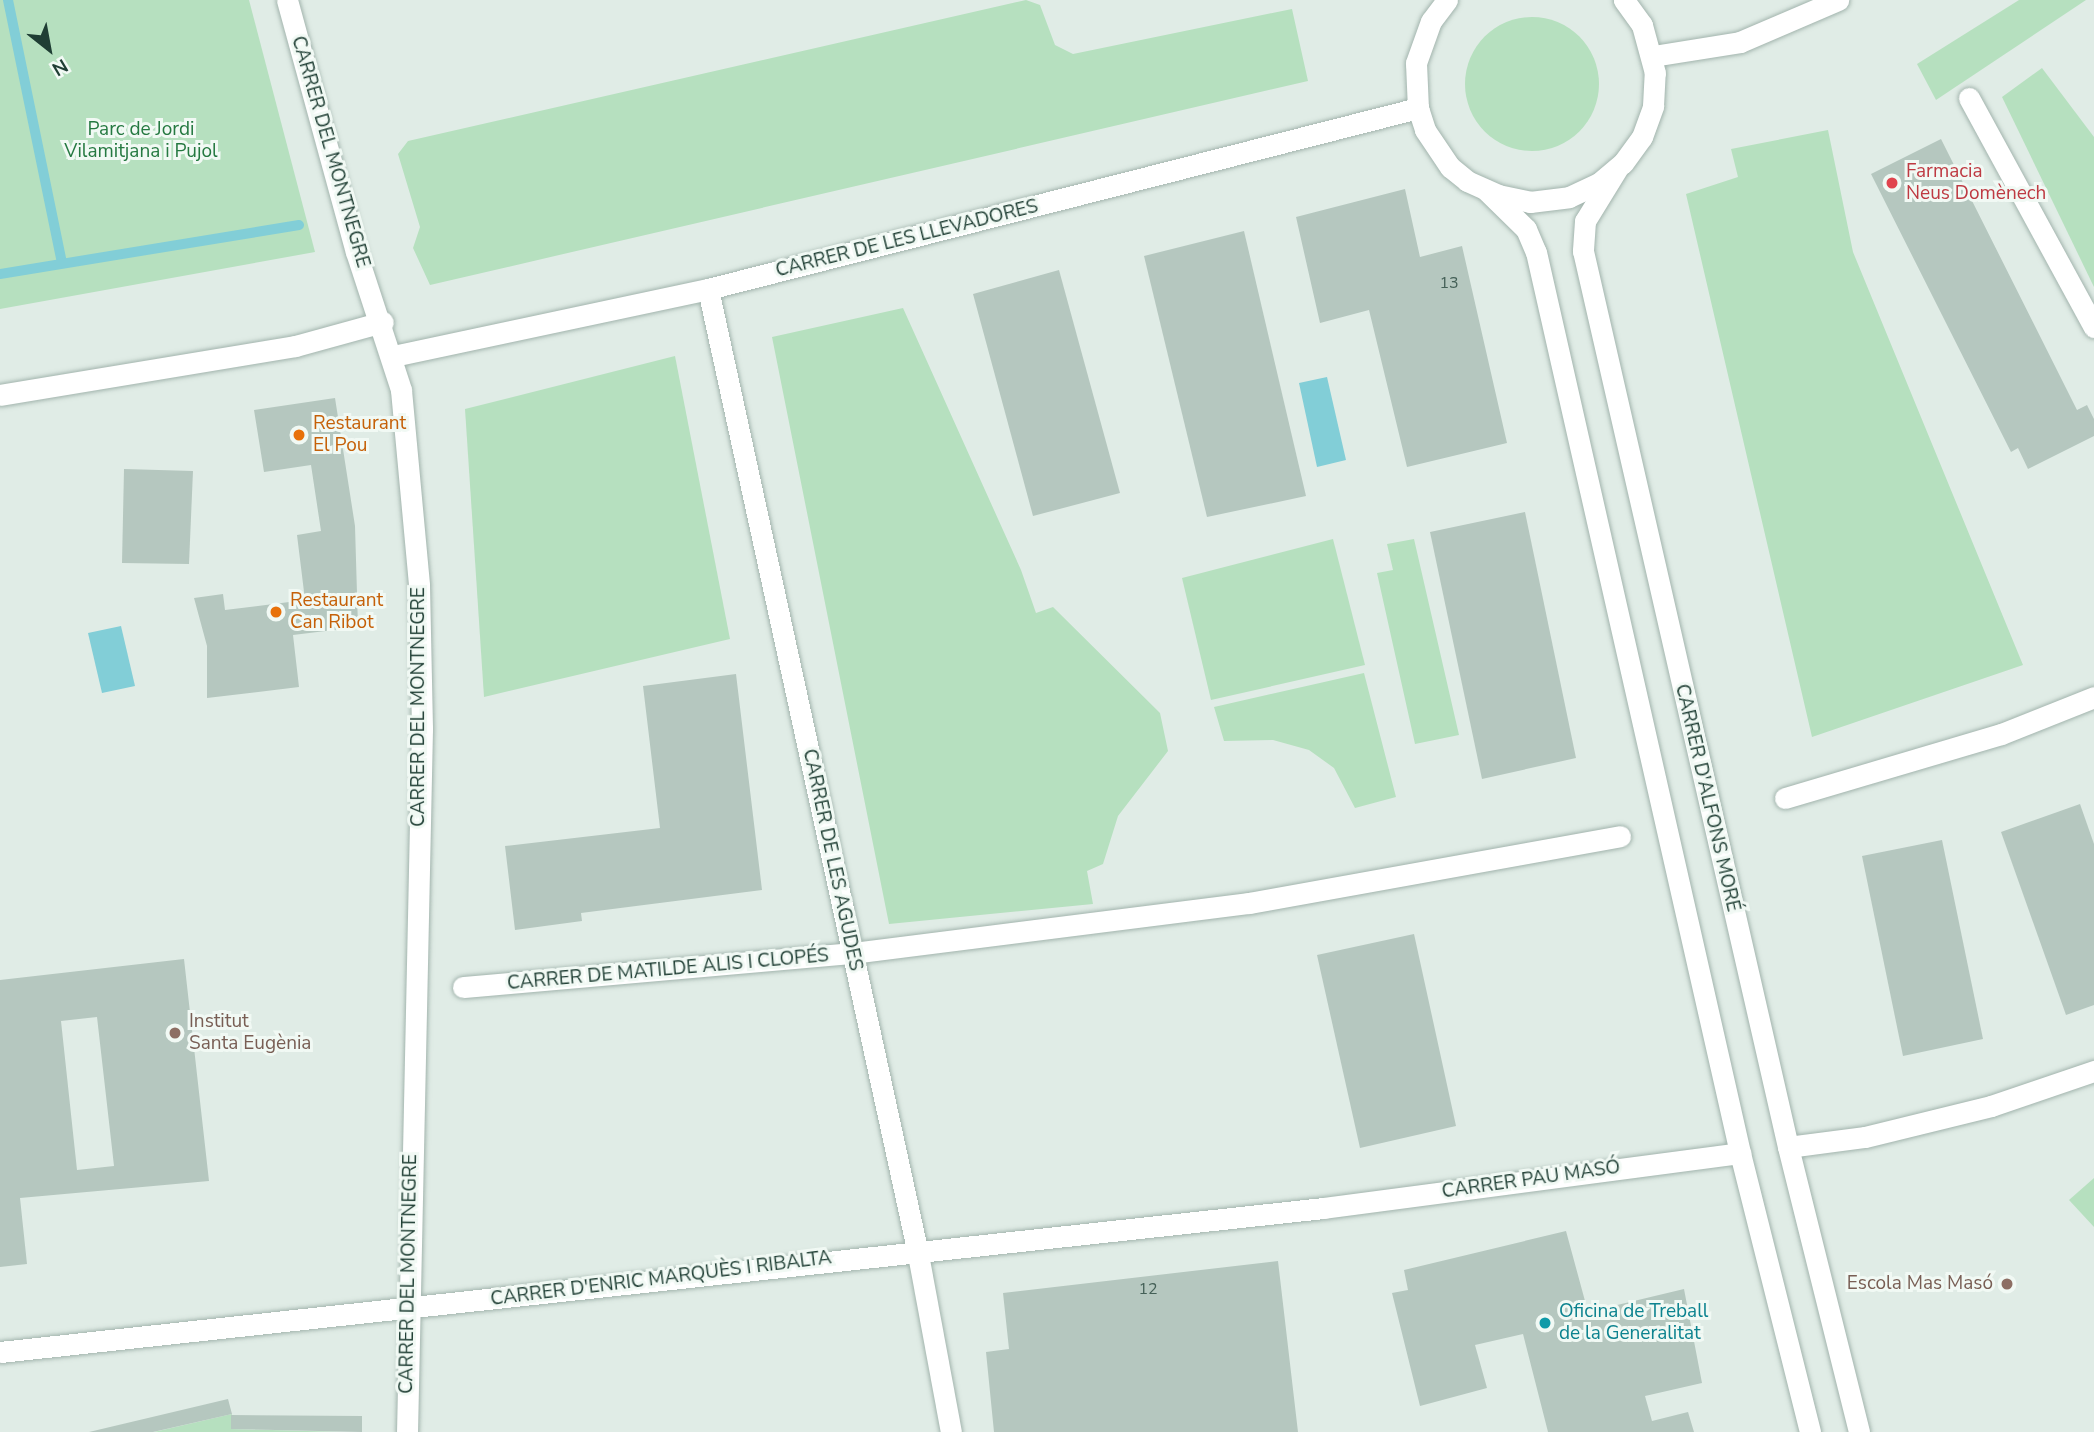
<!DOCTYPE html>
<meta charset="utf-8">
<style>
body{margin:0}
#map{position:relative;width:2094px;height:1432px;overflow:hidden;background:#e0ece6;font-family:"Nunito Sans",sans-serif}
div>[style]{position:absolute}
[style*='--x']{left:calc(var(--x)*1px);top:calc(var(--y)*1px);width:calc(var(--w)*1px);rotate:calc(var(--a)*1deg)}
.green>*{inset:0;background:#b6e0bf}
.round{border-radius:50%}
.water>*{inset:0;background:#82ced7}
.stream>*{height:10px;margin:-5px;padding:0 5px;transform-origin:5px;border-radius:5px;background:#82ced7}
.building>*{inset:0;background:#b5c7bf}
.roads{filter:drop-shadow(0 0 2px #a2b4ad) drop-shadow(0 0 2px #a2b4ad)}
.minor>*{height:21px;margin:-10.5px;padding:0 10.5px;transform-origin:10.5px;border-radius:10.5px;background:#fff}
.dots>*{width:19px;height:19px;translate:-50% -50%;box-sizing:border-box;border:4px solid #f1f9f4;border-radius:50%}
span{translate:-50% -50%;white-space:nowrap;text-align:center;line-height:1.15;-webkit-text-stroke:6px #f1f9f4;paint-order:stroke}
.number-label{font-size:16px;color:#446057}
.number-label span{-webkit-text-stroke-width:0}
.park-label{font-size:19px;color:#257941}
.street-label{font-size:19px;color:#1f3e34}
.health-label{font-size:19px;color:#be3a42}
.left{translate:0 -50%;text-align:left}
.food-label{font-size:19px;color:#c56008}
.education-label{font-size:19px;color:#785e54}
.right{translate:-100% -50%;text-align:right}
.culture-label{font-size:19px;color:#0d838f}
.north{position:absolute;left:14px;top:14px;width:70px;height:70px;-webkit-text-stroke:5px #f1f9f4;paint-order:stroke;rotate:149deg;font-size:19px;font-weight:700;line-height:28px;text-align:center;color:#1f3e34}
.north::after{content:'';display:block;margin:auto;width:24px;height:32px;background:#1f3e34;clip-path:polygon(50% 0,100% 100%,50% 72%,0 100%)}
</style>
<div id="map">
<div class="green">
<i style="clip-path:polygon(0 0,249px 0,315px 252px,0 309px)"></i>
<i style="clip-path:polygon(1026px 0,1040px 5px,1055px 45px,1073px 54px,1292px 9px,1308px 81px,430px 285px,413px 248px,420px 227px,398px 154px,408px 141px)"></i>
<i style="clip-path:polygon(2019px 0,2086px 0,1936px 100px,1917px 64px)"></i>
<i class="round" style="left:1465px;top:17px;width:134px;height:134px"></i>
<i style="clip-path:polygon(2042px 68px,2094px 137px,2094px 287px,2002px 97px)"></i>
<i style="clip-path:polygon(1828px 130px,1853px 252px,2023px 665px,1812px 737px,1686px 194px,1738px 177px,1731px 149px)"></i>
<i style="clip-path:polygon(903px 308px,1021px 570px,1036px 613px,1053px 607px,1160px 713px,1168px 751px,1118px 816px,1103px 864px,1087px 871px,1093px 904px,889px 924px,772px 337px)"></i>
<i style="clip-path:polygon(675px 356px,730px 639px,484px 697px,465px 409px)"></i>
<i style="clip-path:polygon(1333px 539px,1365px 665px,1211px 700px,1182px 578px)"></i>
<i style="clip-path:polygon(1414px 539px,1459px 735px,1415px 744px,1377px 573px,1393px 570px,1387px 544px)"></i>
<i style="clip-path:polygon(1364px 673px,1396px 797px,1355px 808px,1334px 768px,1309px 750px,1273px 740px,1224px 741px,1214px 707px)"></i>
<i style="clip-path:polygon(2094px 1178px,2094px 1227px,2069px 1200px)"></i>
<i style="clip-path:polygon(232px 1414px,231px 1429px,342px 1432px,154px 1432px)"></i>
</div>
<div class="water">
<i style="clip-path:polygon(1327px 377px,1346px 460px,1317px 467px,1299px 383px)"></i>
<i style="clip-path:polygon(121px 626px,135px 686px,102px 693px,88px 633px)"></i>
</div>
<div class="stream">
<i style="--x:8;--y:0;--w:268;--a:78.4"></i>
<i style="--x:0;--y:274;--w:303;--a:-9.3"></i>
</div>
<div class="building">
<i style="clip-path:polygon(1941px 139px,2077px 410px,2087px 405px,2094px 419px,2094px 436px,2028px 469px,2018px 448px,2011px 452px,1871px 174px)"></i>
<i style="clip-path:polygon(1405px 189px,1420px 257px,1462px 246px,1507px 443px,1407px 467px,1369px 310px,1320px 323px,1296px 217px)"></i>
<i style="clip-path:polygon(1244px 231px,1306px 496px,1207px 517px,1144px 256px)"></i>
<i style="clip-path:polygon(1059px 270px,1120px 493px,1033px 516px,973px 294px)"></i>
<i style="clip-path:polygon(335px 398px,355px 526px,358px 627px,293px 635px,299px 687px,207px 698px,207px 646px,194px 598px,223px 594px,225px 610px,305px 600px,297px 535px,321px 531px,311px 465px,264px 472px,254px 410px)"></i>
<i style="clip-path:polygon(124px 469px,193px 471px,189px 564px,122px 563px)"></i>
<i style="clip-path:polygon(1525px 512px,1576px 758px,1482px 779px,1430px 532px)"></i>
<i style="clip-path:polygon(736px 674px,762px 890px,581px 913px,582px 921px,515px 930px,505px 846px,660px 828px,643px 686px)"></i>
<i style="clip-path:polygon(2080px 804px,2094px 844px,2094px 1005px,2066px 1015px,2001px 832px)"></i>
<i style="clip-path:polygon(1942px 840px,1983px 1039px,1903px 1056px,1862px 856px)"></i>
<i style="clip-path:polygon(1414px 934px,1456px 1126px,1360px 1148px,1317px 955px)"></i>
<i style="clip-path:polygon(evenodd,184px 959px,209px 1181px,20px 1198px,27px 1264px,0 1267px,0 980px,184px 959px,97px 1017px,114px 1166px,77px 1170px,61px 1021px,97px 1017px)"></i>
<i style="clip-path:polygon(1566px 1231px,1588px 1312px,1684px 1289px,1702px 1383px,1645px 1396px,1652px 1421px,1688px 1412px,1694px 1432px,1548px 1432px,1523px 1334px,1475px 1345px,1487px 1388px,1420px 1406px,1392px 1293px,1408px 1290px,1404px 1270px)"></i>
<i style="clip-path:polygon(1278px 1261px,1298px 1432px,994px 1432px,986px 1352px,1009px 1349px,1003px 1293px)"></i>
<i style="clip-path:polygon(228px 1399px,232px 1414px,153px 1432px,89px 1432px)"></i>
<i style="clip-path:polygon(231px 1415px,362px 1416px,362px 1432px,231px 1429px)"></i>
</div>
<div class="roads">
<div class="minor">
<i style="--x:287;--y:0;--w:261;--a:74.7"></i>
<i style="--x:356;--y:252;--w:145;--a:71.9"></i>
<i style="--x:401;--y:390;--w:196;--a:84.7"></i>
<i style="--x:419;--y:585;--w:144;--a:88.8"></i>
<i style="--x:422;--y:729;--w:703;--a:91.22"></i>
<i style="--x:1447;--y:0;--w:26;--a:127"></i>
<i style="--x:1431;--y:21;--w:45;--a:109.7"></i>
<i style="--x:1416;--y:63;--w:45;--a:87.5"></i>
<i style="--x:1418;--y:108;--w:23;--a:72"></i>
<i style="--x:1425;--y:130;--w:45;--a:56"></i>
<i style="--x:1450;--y:167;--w:22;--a:39"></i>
<i style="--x:1467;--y:181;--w:34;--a:24"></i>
<i style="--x:1498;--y:195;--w:33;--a:12"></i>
<i style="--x:1530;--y:202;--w:39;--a:-7"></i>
<i style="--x:1569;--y:197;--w:33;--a:-25"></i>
<i style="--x:1599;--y:183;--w:31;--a:-40"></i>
<i style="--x:1623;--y:163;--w:32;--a:-54"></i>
<i style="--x:1642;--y:137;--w:33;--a:-70"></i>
<i style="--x:1653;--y:106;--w:33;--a:-87"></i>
<i style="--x:1655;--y:73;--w:50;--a:-105.2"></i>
<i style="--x:1642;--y:25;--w:31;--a:-126"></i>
<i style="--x:1653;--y:56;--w:88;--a:-9.1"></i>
<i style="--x:1740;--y:42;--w:107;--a:-23.2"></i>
<i style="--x:1969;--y:98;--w:261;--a:61.4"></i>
<i style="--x:1617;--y:169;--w:61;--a:121.6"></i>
<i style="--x:1585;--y:221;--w:30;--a:94"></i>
<i style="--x:1583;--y:251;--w:919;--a:77.11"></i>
<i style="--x:1788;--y:1147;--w:294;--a:76"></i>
<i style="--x:1486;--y:190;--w:56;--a:44.3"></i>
<i style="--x:1526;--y:229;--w:25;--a:67"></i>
<i style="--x:1536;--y:252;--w:924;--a:77.24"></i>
<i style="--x:1740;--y:1153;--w:288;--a:75.9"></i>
<i style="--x:708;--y:289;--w:982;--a:77.72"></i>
<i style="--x:917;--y:1249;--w:186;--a:79.5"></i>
<i style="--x:393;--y:356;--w:322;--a:-12"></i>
<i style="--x:708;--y:289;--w:733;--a:-14.3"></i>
<i style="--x:0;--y:395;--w:299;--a:-9.4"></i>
<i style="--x:295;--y:346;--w:91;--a:-15.3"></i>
<i style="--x:1785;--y:798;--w:225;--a:-16.5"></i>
<i style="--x:2001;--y:734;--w:100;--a:-21.7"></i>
<i style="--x:463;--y:987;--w:390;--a:-5"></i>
<i style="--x:852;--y:953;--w:400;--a:-7.2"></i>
<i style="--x:1249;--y:903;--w:377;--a:-10.2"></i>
<i style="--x:1788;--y:1147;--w:78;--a:-7.4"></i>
<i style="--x:1865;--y:1137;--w:130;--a:-13.8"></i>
<i style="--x:1991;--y:1106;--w:109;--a:-18.8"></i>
<i style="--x:0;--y:1352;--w:1331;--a:-6.21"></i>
<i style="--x:1323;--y:1208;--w:421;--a:-7.5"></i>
</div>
</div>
<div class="dots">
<i style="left:1892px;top:183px;background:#e0444e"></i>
<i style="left:299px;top:435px;background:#e8710a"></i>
<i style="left:276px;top:612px;background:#e8710a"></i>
<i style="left:175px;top:1033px;background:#8d6e63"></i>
<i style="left:2007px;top:1284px;background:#8d6e63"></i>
<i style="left:1545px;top:1323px;background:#0f9aa8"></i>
</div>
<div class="number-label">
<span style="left:1449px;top:283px">13</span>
<span style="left:1148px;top:1289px">12</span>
</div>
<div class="park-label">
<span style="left:141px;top:141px">Parc de Jordi<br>Vilamitjana i Pujol</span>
</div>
<div class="street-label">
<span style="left:330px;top:152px;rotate:74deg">CARRER DEL MONTNEGRE</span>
<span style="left:907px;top:239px;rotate:-14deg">CARRER DE LES LLEVADORES</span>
<span style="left:419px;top:707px;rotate:-90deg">CARRER DEL MONTNEGRE</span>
<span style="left:1707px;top:798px;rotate:77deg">CARRER D'ALFONS MORÉ</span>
<span style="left:832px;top:860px;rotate:78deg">CARRER DE LES AGUDES</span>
<span style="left:668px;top:970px;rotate:-5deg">CARRER DE MATILDE ALIS I CLOPÉS</span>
<span style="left:1531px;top:1180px;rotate:-8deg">CARRER PAU MASÓ</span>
<span style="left:409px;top:1274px;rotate:-89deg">CARRER DEL MONTNEGRE</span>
<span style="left:661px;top:1279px;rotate:-7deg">CARRER D'ENRIC MARQUÈS I RIBALTA</span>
</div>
<div class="health-label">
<span class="left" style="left:1906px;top:183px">Farmacia<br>Neus Domènech</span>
</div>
<div class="food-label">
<span class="left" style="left:313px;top:435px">Restaurant<br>El Pou</span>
<span class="left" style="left:290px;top:612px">Restaurant<br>Can Ribot</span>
</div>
<div class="education-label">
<span class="left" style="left:189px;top:1033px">Institut<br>Santa Eugènia</span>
<span class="right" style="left:1993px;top:1284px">Escola Mas Masó</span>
</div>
<div class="culture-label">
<span class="left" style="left:1559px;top:1323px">Oficina de Treball<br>de la Generalitat</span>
</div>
<div class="north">N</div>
</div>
